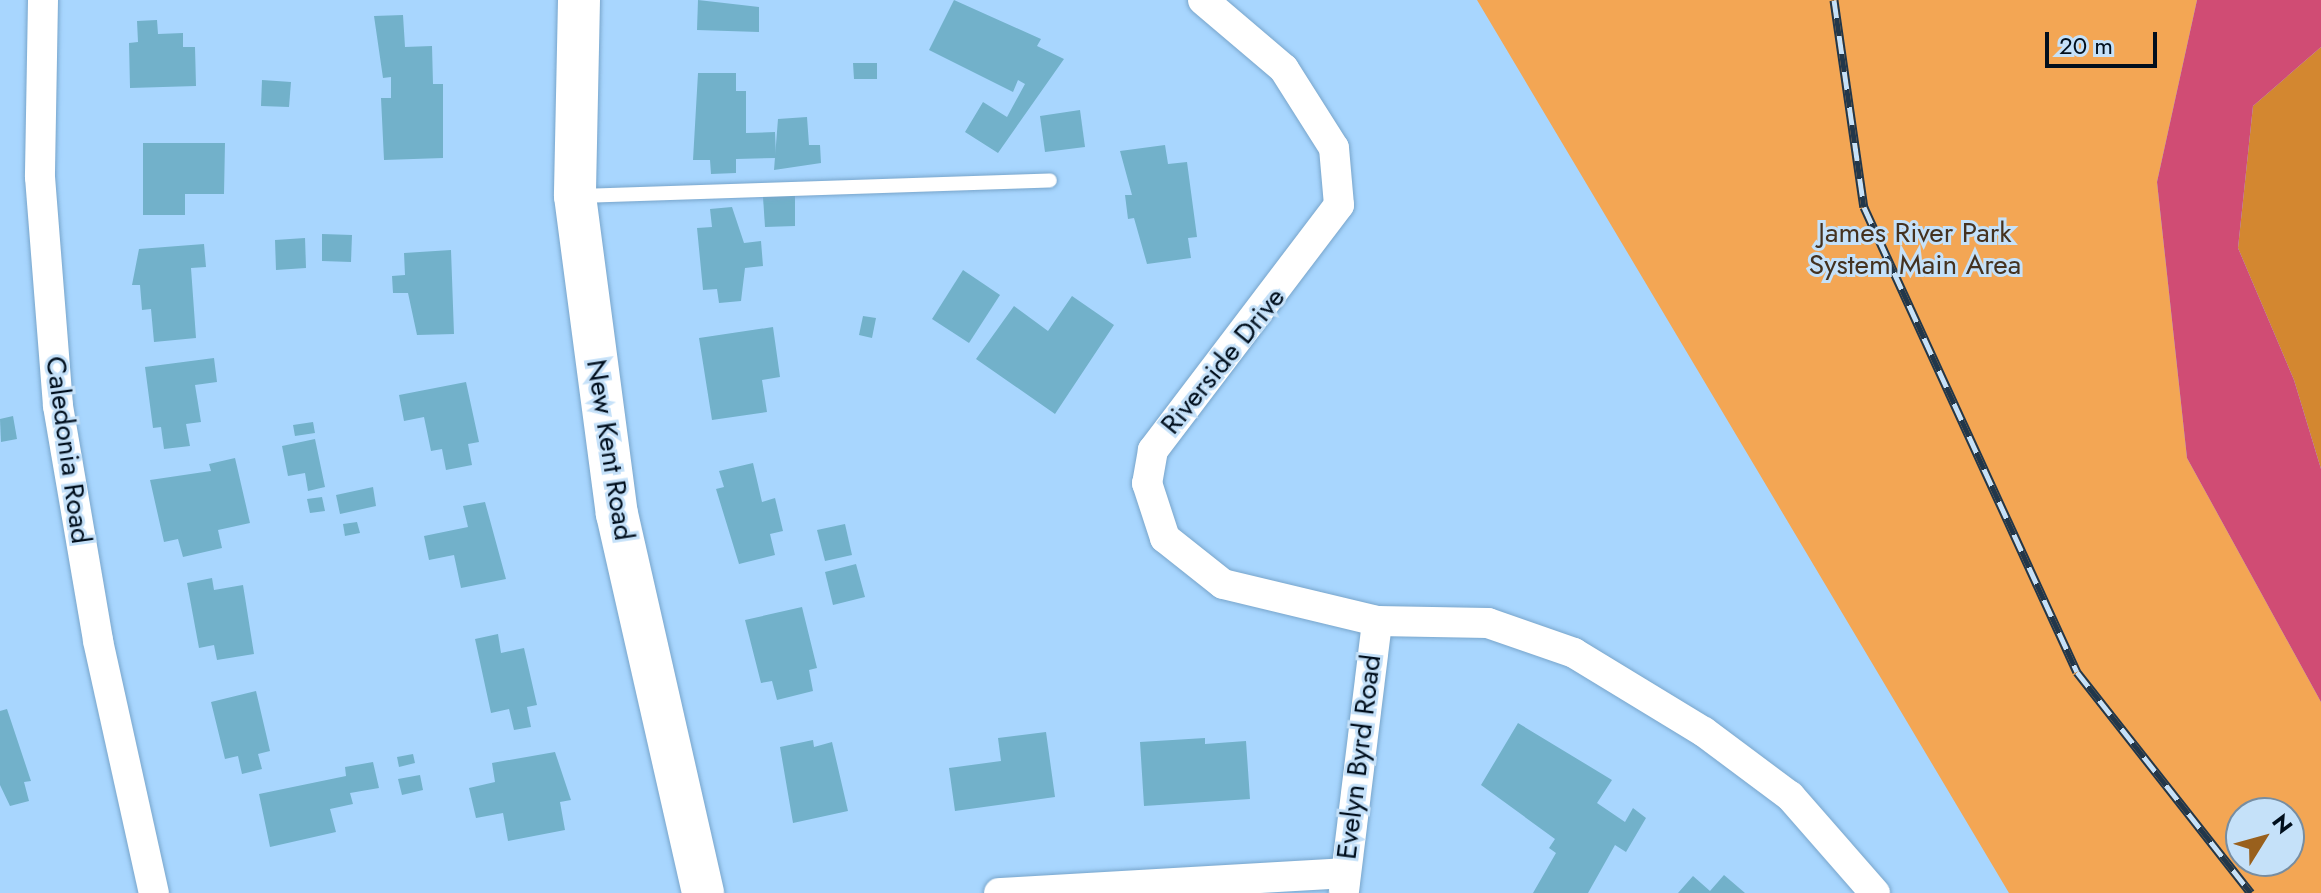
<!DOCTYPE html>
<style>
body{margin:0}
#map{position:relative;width:2321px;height:893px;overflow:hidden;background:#a8d6fe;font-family:Jost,sans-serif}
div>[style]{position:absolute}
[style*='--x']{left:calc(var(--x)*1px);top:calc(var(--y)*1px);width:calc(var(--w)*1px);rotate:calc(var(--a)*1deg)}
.green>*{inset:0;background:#f3a654}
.forest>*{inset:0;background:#d38730}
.water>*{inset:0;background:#d04c74}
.building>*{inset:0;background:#72b1ca}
.roads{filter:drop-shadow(0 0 2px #78a5cb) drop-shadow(0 0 2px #78a5cb)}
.lane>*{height:14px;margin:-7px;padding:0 7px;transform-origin:7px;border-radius:7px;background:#fff}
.street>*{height:30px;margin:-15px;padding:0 15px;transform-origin:15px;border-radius:15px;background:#fff}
.secondary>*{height:42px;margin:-21px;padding:0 21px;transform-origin:21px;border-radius:21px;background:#fff}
.rail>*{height:9px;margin-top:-4.5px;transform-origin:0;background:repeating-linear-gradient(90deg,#c5e1f9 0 18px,#22374a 0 36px);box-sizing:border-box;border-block:2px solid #22374a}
span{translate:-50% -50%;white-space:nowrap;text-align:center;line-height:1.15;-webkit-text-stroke:6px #c5e1f9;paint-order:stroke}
.park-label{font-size:28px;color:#443220}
.street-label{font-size:28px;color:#010f1d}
.north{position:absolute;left:2225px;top:797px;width:80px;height:80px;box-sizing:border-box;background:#c5e1f9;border:2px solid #778da1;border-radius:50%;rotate:53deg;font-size:22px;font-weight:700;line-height:32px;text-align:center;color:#010f1d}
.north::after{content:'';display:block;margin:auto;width:28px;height:36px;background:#99601d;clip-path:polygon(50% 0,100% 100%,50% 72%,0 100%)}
.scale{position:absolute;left:2045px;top:32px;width:112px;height:36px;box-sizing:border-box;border:4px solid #010f1d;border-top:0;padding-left:10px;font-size:24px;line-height:28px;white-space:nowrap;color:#010f1d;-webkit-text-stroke:6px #c5e1f9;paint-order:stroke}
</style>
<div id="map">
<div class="green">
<i style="clip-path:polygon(evenodd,1477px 0,2197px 0,2157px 182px,2187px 458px,2321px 702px,2321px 893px,2009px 893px,1477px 0,2241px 813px,2289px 813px,2289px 861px,2241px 861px,2241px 813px)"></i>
</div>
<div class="forest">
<i style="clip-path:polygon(2321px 47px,2321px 469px,2294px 380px,2238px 248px,2253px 106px)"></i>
</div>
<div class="water">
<i style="clip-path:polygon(2197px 0,2321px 0,2321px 47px,2253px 106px,2238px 248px,2294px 380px,2321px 469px,2321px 702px,2187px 458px,2157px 182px)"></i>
</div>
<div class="building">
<i style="clip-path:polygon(698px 0,759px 7px,759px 32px,697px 30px)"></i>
<i style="clip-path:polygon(954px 0,1041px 39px,1037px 46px,1064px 59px,998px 153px,965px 132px,983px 102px,1007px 117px,1025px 84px,1018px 80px,1013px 92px,929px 50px)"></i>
<i style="clip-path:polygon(403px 15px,405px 47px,432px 46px,433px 84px,443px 84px,443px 158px,384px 160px,381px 98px,391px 98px,391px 77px,383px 78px,374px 16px)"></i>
<i style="clip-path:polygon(157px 20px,158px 34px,183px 33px,183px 47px,195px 47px,196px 86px,130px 88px,129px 43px,138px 42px,137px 21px)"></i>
<i style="clip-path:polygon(853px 63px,877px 63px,877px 79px,854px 79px)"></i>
<i style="clip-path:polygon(698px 73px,736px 73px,736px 91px,746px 91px,746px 133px,775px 132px,776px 158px,736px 159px,736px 173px,711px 174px,710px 160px,693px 160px)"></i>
<i style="clip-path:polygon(262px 80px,291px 82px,289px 107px,261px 106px)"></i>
<i style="clip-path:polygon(1080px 110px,1085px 147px,1045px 152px,1040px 116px)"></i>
<i style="clip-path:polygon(807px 117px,809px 145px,820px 145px,821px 163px,774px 170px,778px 119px)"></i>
<i style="clip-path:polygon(143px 143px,225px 143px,224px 194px,185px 194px,185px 215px,143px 215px)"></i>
<i style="clip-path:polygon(1165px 145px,1168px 164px,1187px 162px,1197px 237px,1188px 238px,1191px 258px,1147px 264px,1134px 218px,1128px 219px,1125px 195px,1132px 195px,1120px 151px)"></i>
<i style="clip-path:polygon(795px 195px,795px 226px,765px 227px,763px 197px)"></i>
<i style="clip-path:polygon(732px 207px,744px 243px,761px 241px,763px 266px,745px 268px,741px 301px,719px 303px,717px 289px,703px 290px,697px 228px,712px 227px,710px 209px)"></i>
<i style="clip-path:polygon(322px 234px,352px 235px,351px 262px,322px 261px)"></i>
<i style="clip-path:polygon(305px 238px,306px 268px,276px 270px,275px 240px)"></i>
<i style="clip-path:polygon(204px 244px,206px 267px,191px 268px,196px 338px,154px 342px,151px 309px,142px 310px,140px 285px,132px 285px,139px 249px)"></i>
<i style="clip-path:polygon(451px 250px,454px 334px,417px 335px,408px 293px,393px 293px,392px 276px,405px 275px,404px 253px)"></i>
<i style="clip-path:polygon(963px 270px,1000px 295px,969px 343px,932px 319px)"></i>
<i style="clip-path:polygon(1072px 296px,1114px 325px,1055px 414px,976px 359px,1014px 306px,1048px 331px)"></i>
<i style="clip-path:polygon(863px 316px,876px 318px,872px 338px,859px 335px)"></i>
<i style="clip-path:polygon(773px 327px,780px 377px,762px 380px,767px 412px,712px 420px,699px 338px)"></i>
<i style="clip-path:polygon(214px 358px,217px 382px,195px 385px,201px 422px,186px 424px,190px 446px,164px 449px,161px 427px,153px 428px,145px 367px)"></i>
<i style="clip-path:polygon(466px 382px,479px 442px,468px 444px,472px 465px,446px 470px,442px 449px,431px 451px,424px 417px,404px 421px,399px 395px)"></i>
<i style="clip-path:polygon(13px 416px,17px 439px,1px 442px,0 419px)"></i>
<i style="clip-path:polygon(313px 422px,315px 433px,295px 436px,293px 425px)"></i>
<i style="clip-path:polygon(315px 439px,325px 487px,308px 491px,305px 473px,288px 476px,282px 446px)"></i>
<i style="clip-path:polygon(235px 458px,250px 523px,218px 530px,222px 548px,183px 557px,178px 539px,164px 542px,150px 480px,211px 471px,209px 464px)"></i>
<i style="clip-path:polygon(753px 463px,762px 502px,775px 498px,783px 531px,770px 534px,775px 555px,739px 564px,716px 489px,724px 487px,719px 471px)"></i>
<i style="clip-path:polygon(373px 487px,376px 506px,340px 514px,336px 495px)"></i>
<i style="clip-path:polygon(322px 497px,325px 511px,310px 513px,307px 499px)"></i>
<i style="clip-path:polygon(485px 502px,506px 579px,461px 588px,454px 555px,429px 560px,424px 536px,468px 527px,463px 506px)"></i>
<i style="clip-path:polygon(357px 522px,360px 533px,345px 536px,343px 524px)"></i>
<i style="clip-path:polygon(845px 524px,852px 555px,825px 561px,817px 530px)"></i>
<i style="clip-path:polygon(856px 564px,865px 597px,833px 605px,825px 572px)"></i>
<i style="clip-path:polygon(212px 578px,214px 590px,243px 585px,254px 654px,217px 660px,214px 645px,199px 648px,187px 583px)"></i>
<i style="clip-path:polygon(802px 607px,817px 668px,809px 670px,813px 691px,777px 700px,772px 681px,761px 683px,745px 620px)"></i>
<i style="clip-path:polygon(498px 634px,501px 653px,524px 648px,537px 705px,527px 707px,531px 727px,514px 730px,509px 709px,491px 713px,475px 639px)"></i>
<i style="clip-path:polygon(256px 691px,270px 751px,258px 754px,262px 769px,242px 774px,238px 756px,225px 759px,211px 702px)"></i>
<i style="clip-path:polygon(7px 709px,31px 781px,24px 782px,29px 801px,10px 806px,0 785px,0 711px)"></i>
<i style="clip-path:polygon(1518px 723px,1612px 780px,1597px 803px,1625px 822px,1633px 808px,1646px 818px,1626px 852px,1615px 845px,1588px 893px,1533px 893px,1556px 853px,1549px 848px,1555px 839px,1481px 785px)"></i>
<i style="clip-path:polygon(1046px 732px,1055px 797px,955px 811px,949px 768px,1001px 761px,998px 738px)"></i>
<i style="clip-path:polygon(1205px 738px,1205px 744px,1246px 741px,1250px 799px,1144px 806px,1140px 742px)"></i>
<i style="clip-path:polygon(813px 740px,814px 747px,832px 742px,848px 811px,793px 823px,780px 747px)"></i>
<i style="clip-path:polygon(555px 752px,571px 800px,560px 802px,565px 830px,508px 841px,503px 813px,476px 818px,469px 788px,495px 782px,492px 763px)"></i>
<i style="clip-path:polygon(413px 754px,415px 763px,399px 767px,397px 757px)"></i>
<i style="clip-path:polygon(373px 762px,379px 788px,350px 793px,353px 804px,330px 809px,336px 832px,270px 847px,259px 794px,346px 776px,345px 767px)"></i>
<i style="clip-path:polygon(420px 775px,423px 790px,402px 795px,398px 779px)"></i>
<i style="clip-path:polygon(1724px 875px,1745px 893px,1678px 893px,1693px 876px,1710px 891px)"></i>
</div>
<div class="roads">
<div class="lane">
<i style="--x:579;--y:196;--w:471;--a:-1.9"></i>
</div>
<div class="street">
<i style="--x:43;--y:0;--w:177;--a:91"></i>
<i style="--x:40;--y:177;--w:230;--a:85.5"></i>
<i style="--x:58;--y:406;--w:238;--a:80.3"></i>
<i style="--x:98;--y:641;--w:258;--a:77.5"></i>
<i style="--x:1203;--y:0;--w:106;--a:40.4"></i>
<i style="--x:1284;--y:69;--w:93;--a:57.7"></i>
<i style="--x:1334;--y:148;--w:57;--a:85"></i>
<i style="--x:1339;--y:205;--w:308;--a:127.2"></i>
<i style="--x:1153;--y:450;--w:34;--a:100"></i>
<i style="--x:1147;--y:483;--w:58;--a:71.9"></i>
<i style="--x:1165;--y:538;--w:74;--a:38.4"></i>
<i style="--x:1223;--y:584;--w:158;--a:13.5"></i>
<i style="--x:1377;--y:621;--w:111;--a:1"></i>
<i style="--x:1488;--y:623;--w:91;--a:19.2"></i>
<i style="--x:1574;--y:653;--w:152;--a:31.3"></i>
<i style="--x:1704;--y:732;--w:107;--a:36.7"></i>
<i style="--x:1790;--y:796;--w:129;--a:48.8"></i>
<i style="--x:1344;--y:891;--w:272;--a:-83"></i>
<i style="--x:999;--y:893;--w:347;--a:-3.3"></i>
</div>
<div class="secondary">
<i style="--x:579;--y:0;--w:196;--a:91.2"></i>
<i style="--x:575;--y:196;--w:321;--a:82.5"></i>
<i style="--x:617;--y:514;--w:389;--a:77.2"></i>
</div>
</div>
<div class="rail">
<i style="--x:1834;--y:0;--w:209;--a:81.8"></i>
<i style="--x:1864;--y:207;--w:511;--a:65.39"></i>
<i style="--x:2077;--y:672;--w:281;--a:51.8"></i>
</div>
<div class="park-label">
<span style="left:1915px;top:249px">James River Park<br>System Main Area</span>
</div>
<div class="street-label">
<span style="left:1223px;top:361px;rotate:-51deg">Riverside Drive</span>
<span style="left:68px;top:450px;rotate:82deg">Caledonia Road</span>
<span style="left:610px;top:450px;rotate:81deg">New Kent Road</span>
<span style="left:1359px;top:757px;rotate:-83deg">Evelyn Byrd Road</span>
</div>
<div class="north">N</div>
<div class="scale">20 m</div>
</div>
